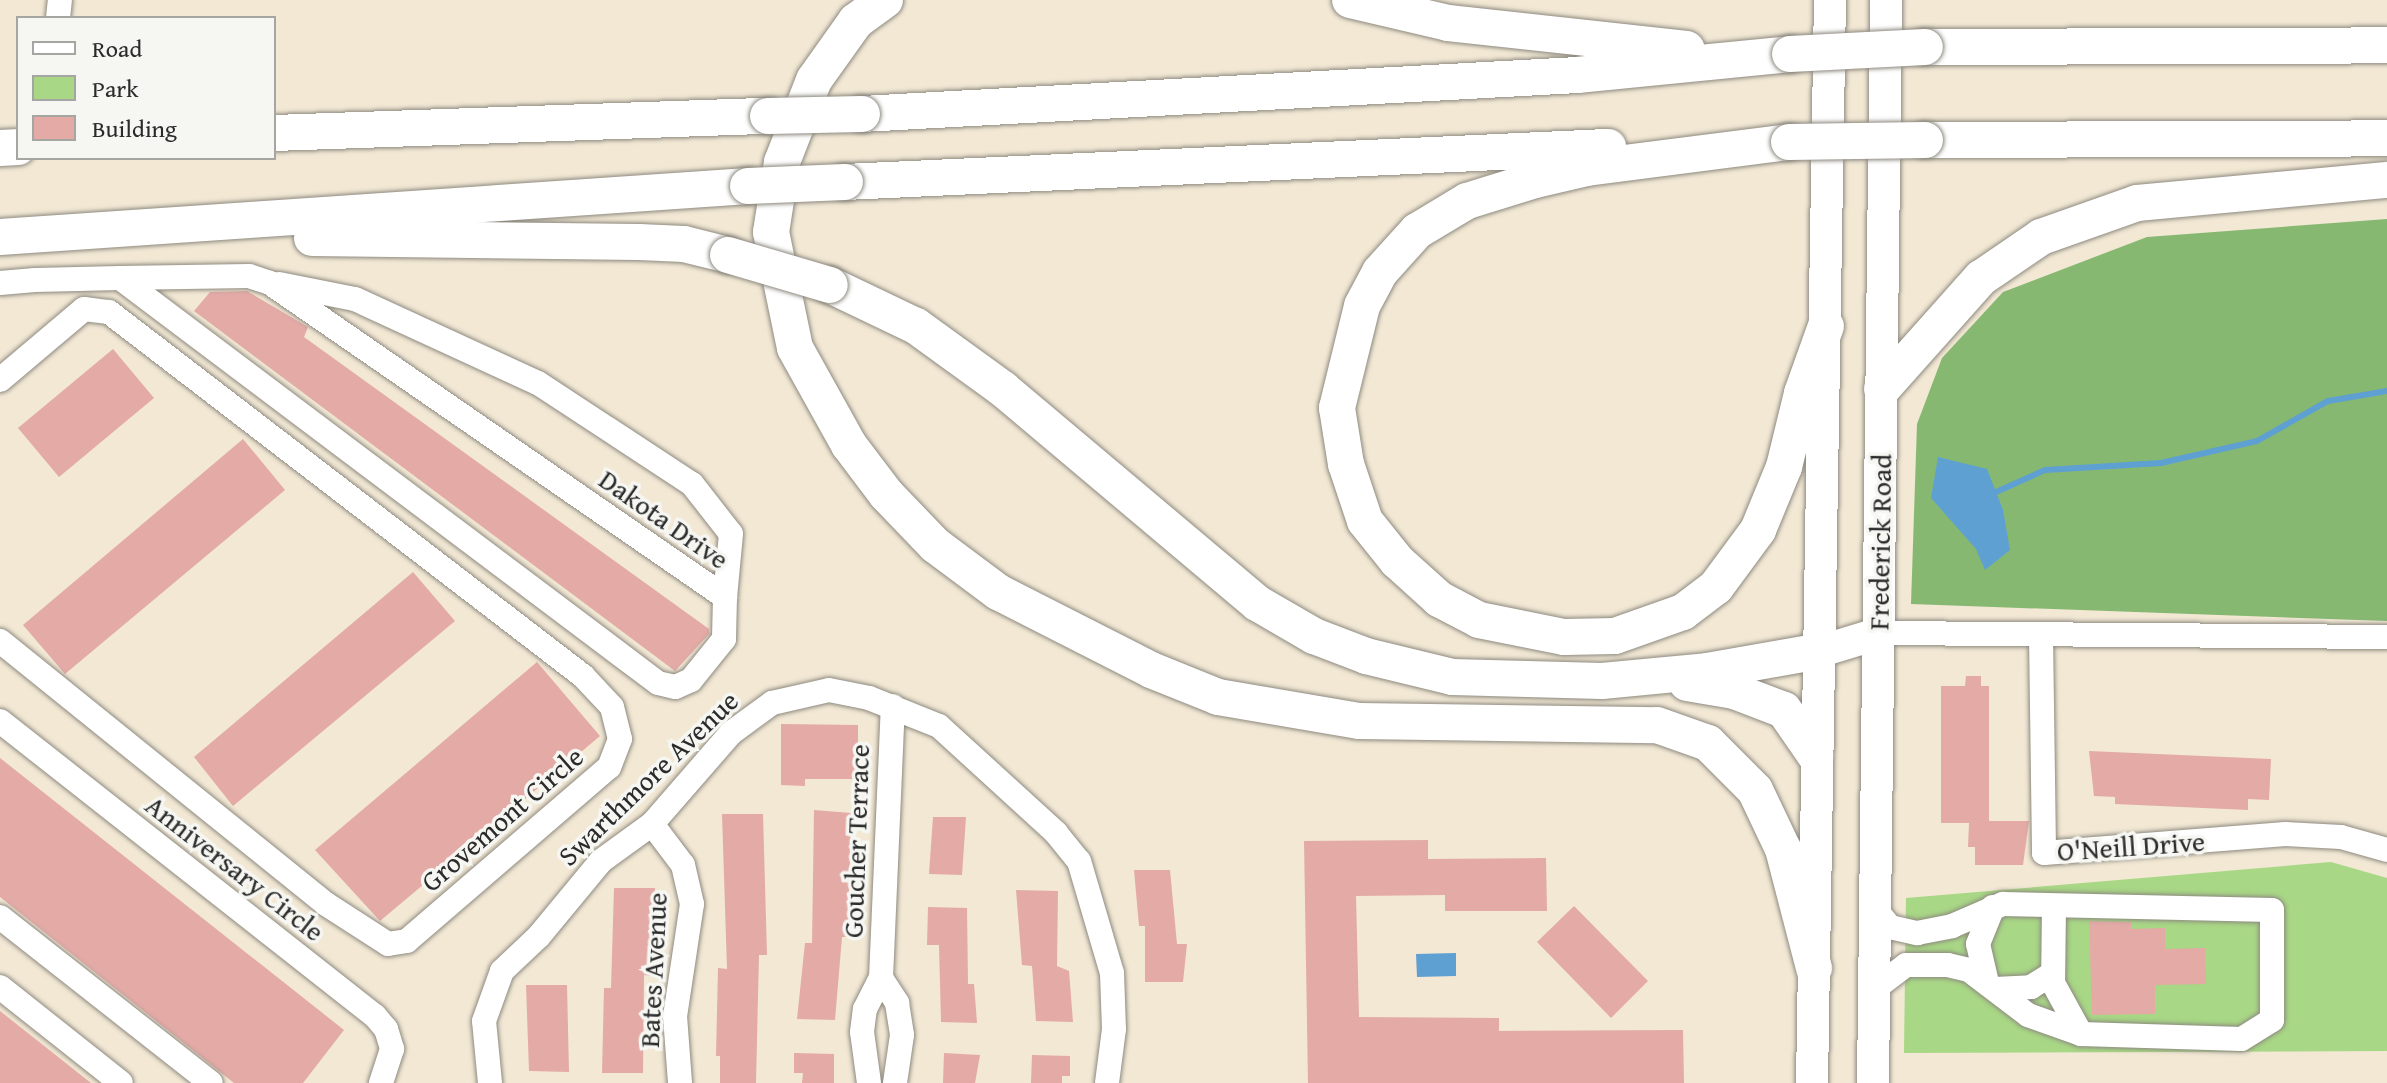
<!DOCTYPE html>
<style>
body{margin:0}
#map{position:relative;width:2387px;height:1083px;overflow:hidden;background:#f2e8d4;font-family:"Gentium Book Plus",serif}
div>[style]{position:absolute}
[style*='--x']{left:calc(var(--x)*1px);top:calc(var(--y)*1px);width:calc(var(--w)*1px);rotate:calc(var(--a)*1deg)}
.green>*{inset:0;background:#a8d785}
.forest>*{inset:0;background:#86b872}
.water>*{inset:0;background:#5fa0d2}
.stream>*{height:6px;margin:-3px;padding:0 3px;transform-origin:3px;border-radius:3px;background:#5fa0d2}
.building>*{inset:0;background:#e3aaa6}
.roads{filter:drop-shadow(0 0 2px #8e8a80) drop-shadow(0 0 2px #8e8a80)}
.minor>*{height:24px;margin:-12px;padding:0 12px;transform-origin:12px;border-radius:12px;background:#fff}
.major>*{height:32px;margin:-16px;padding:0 16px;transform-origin:16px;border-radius:16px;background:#fff}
.highway>*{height:36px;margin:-18px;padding:0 18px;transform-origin:18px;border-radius:18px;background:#fff}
.bridges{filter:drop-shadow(0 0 2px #8e8a80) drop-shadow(0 0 2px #8e8a80)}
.highway-bridge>*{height:36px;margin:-18px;padding:0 18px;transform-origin:18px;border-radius:18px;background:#fff}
span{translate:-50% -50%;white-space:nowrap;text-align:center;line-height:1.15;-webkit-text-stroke:7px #f6f6f2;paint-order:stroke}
.street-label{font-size:28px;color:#2b2b2b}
.legend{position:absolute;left:16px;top:16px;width:260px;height:144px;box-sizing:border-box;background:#f6f6f2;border:2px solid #a5a5a2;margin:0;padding:10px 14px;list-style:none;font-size:24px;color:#2b2b2b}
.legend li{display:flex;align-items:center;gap:16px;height:40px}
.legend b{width:40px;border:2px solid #a5a5a2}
</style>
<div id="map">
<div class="green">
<i style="clip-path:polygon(2331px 862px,2387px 878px,2387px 1051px,1904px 1053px,1906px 898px)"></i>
</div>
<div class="forest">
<i style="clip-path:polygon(2387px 219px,2387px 621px,1911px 604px,1917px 424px,1942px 358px,2003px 292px,2147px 237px)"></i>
</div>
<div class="water">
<i style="clip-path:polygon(1938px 457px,1987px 469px,2003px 510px,2010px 550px,1985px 570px,1976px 549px,1931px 498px)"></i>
<i style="clip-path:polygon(1456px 953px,1456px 976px,1417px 977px,1416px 954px)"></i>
</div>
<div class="stream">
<i style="--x:1996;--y:492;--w:54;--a:-24.2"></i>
<i style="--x:2045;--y:470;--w:116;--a:-3.5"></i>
<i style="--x:2161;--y:463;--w:98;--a:-12.9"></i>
<i style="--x:2257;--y:441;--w:81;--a:-29.4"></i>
<i style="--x:2328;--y:401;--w:60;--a:-9.6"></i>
</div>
<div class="building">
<i style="clip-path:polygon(247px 291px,308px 327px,304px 337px,709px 629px,709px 634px,675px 671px,194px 311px,210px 292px)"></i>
<i style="clip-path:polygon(113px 349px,154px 398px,59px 477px,18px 428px)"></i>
<i style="clip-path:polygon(243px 439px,285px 490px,65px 674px,23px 625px)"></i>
<i style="clip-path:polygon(413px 572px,455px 621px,233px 806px,194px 757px)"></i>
<i style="clip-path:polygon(537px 662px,600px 736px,380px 921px,315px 850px)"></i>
<i style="clip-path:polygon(1966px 676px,1981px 676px,1981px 686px,1989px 686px,1989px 821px,2029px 821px,2023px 865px,1975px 865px,1975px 847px,1968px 847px,1969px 823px,1941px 823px,1941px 686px,1965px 686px)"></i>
<i style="clip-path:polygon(781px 724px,858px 725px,858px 779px,805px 779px,805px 786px,781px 785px)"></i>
<i style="clip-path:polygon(2089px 751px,2271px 759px,2269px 800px,2248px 799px,2248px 810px,2115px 804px,2115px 797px,2094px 796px)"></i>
<i style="clip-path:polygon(0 758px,344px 1030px,303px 1083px,234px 1083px,0 897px)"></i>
<i style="clip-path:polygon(814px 810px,851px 813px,848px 937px,842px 937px,835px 1020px,797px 1019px,805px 943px,812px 943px)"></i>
<i style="clip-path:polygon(722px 814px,763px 814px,767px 955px,759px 955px,756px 1083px,720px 1083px,720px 1056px,716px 1056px,718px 968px,727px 969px)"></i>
<i style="clip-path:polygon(933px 817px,966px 817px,962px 875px,929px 874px)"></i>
<i style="clip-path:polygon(1428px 840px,1428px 859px,1546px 858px,1547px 911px,1445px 911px,1445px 895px,1356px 896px,1359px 1017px,1499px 1018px,1499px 1031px,1683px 1030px,1684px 1083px,1308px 1083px,1304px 841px)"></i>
<i style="clip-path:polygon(1134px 870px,1170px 870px,1177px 944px,1187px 944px,1183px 982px,1145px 982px,1145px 926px,1139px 926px)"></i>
<i style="clip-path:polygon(614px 888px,655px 888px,651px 976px,644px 975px,643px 1073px,602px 1073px,604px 988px,611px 988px)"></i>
<i style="clip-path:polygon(1016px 890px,1058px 891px,1057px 966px,1069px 971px,1073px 1022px,1036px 1021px,1032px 966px,1022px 965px)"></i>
<i style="clip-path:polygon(1574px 906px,1648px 981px,1611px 1018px,1537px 942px)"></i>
<i style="clip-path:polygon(928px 907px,967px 908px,968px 984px,974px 984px,977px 1023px,941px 1022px,939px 945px,927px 945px)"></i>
<i style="clip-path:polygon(2089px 921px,2131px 922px,2131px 929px,2165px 928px,2165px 949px,2205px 948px,2206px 984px,2155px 985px,2155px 1014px,2092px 1015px)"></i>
<i style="clip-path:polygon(526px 985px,567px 985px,569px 1072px,529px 1071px)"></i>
<i style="clip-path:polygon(0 1011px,91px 1083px,0 1083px)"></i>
<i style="clip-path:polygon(794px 1053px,834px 1054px,834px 1083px,802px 1083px,803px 1073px,794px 1073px)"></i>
<i style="clip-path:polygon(944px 1053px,980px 1055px,975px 1083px,943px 1083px)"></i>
<i style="clip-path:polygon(1032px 1055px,1070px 1056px,1070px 1076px,1062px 1076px,1062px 1083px,1031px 1083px)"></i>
</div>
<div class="roads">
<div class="minor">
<i style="--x:58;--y:18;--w:18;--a:-84"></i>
<i style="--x:0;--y:283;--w:35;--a:-5"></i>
<i style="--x:35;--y:280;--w:85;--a:-1.3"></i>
<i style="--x:120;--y:278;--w:129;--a:-0.9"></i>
<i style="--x:249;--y:276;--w:22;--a:18"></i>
<i style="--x:270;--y:283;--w:553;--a:34.61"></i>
<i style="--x:725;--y:597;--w:42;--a:91.4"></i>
<i style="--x:724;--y:639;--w:53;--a:128.8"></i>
<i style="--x:691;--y:680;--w:17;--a:156"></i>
<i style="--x:675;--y:687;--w:17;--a:-167"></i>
<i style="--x:658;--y:683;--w:673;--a:-143.03"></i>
<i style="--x:279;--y:284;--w:77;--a:11.2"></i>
<i style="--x:355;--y:299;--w:201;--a:24.7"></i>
<i style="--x:538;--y:383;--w:184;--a:33.3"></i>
<i style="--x:692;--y:484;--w:63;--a:52"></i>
<i style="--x:731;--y:534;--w:63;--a:95.4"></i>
<i style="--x:0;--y:380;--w:110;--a:-40.2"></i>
<i style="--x:84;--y:309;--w:25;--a:7"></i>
<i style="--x:109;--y:312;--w:598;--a:37.52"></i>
<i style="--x:583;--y:676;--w:42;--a:46.9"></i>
<i style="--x:612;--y:707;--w:33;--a:76"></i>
<i style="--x:620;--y:739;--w:30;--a:111"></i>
<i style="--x:609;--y:767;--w:267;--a:139.3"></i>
<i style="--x:407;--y:941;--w:19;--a:171"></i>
<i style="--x:388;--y:944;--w:74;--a:-147.2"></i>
<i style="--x:326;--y:904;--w:419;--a:-141.1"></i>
<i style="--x:1880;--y:633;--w:507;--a:0.45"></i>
<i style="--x:2041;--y:635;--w:218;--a:89.2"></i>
<i style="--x:2044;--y:853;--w:242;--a:-4.5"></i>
<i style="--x:2285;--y:834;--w:56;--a:3.1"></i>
<i style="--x:2341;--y:837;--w:48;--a:15.8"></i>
<i style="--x:0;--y:721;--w:477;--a:38.2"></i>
<i style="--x:375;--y:1016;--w:17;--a:50"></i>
<i style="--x:386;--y:1029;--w:21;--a:73"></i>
<i style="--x:392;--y:1049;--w:36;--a:108"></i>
<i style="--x:652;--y:824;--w:51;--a:52.9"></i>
<i style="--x:683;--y:865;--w:40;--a:77"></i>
<i style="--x:692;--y:904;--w:113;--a:98.6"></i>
<i style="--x:675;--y:1016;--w:67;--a:85.7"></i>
<i style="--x:2054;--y:906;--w:77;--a:90.7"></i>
<i style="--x:2053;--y:983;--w:58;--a:61.2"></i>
<i style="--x:1877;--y:911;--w:21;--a:51"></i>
<i style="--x:1890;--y:927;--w:28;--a:13"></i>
<i style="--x:1917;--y:933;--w:36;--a:-11"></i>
<i style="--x:1952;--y:926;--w:56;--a:-23.3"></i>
<i style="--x:2003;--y:904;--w:269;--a:1.3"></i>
<i style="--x:2272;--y:910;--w:110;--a:90"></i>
<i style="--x:2272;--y:1020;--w:36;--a:148"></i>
<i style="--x:2241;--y:1039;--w:160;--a:-178.2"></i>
<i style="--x:2081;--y:1034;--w:56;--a:-160.3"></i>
<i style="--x:2028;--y:1015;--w:74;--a:-142.7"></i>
<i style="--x:1969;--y:970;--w:22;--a:-167"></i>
<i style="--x:1948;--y:965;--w:42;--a:180"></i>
<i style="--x:1906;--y:965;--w:35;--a:143"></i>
<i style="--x:0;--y:917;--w:268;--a:38.2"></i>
<i style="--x:881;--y:978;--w:30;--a:57"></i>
<i style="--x:897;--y:1003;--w:32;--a:81"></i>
<i style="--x:902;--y:1035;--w:49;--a:98.3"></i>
<i style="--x:1987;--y:983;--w:40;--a:-103"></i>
<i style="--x:1978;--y:944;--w:40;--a:-68"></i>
<i style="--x:0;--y:987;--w:154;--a:38.4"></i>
<i style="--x:1995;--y:989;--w:36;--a:-3"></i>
<i style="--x:2031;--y:987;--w:26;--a:-32"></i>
<i style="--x:490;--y:1083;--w:62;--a:-95.5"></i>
<i style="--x:484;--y:1021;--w:53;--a:-70.2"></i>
<i style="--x:502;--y:971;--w:51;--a:-43.4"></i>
<i style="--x:539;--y:936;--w:97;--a:-50.4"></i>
<i style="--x:601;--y:861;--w:63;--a:-36"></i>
<i style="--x:652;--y:824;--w:121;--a:-49"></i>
<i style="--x:731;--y:733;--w:51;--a:-36.2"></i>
<i style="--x:772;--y:703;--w:58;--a:-12.8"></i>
<i style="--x:829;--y:690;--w:41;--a:11.3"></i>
<i style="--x:869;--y:698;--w:75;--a:21.8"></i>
<i style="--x:939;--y:726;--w:159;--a:42.4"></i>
<i style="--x:1056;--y:833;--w:36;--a:51"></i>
<i style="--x:1079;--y:861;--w:117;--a:73.6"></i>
<i style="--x:1112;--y:973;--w:56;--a:88"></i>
<i style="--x:1114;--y:1029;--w:54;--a:97.4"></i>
<i style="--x:869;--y:1083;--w:51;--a:-97.8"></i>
<i style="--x:862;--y:1032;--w:23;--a:-83"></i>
<i style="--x:865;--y:1009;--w:35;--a:-63"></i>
<i style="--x:881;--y:978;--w:272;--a:-87.5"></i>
</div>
<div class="major">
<i style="--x:1821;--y:651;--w:62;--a:-17"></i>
<i style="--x:1812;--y:1083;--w:1083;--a:-89.05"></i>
<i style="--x:1873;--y:1083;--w:1083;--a:-89.31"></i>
</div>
<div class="highway">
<i style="--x:885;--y:0;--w:36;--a:144"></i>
<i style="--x:856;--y:21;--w:72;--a:125.4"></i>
<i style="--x:814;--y:80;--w:88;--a:111.3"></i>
<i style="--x:782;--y:162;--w:71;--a:98.9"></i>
<i style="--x:771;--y:232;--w:118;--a:78.3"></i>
<i style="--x:795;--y:348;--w:111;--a:60.9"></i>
<i style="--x:849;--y:445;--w:61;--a:52.9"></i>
<i style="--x:886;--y:494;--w:71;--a:46.1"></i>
<i style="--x:935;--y:545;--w:79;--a:36.7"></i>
<i style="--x:998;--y:592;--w:172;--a:27"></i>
<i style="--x:1151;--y:670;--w:72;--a:21.9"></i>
<i style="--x:1218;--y:697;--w:143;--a:9.7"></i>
<i style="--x:1359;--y:721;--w:298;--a:0.8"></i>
<i style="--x:1657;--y:725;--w:54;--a:19.4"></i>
<i style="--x:1708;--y:743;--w:66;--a:45"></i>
<i style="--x:1755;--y:790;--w:65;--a:64.6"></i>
<i style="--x:1783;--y:849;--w:123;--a:75.4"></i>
<i style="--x:1350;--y:0;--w:101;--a:13.2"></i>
<i style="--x:1448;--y:23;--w:240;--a:6.2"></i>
<i style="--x:1925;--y:47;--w:462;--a:-0.2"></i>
<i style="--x:862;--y:114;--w:716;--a:-3.12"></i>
<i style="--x:1577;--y:75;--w:214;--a:-5.6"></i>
<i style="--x:274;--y:133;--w:494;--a:-2"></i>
<i style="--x:1925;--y:140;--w:462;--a:-0.2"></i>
<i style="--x:1789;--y:142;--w:204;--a:172.7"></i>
<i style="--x:1587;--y:168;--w:53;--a:167"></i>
<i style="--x:1535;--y:180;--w:71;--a:162.8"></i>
<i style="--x:1467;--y:201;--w:58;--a:149"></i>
<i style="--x:1417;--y:231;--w:55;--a:132.1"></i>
<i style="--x:1380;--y:272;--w:38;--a:118"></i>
<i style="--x:1362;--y:306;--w:105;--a:103.8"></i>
<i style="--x:1337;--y:408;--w:57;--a:80.9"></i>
<i style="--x:1346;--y:464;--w:60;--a:71.6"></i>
<i style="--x:1365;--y:521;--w:51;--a:51.3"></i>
<i style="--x:1397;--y:561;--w:57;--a:42.1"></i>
<i style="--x:1439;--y:599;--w:45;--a:27.7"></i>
<i style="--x:1479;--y:620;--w:87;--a:11.3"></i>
<i style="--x:1564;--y:637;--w:51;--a:-1.1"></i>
<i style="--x:1615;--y:636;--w:72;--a:-19.4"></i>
<i style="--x:1683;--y:612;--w:41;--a:-37.1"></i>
<i style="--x:1716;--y:587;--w:71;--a:-53.6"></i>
<i style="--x:1758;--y:530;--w:68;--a:-67.6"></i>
<i style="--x:1784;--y:467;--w:76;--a:-76.3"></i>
<i style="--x:1802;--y:393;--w:71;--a:-70.3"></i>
<i style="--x:845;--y:182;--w:764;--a:-2.63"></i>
<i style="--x:0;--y:237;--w:750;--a:-3.9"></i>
<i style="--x:312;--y:238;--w:327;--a:0.7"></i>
<i style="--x:639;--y:242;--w:45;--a:2.5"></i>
<i style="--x:684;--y:244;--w:45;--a:14"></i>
<i style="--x:830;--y:285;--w:95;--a:25.5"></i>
<i style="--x:916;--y:326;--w:107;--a:35.9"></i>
<i style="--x:1003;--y:389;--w:332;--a:40.1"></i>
<i style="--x:1257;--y:603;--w:66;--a:30.1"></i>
<i style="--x:1314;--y:636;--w:56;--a:21"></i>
<i style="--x:1366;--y:656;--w:89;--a:13.7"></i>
<i style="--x:1452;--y:677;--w:150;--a:1.5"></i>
<i style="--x:1602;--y:681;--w:105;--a:-5.4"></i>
<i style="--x:1707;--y:671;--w:116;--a:-10"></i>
<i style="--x:1882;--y:389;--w:149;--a:-48.3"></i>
<i style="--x:1981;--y:278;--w:73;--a:-34.3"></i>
<i style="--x:2041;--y:237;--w:102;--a:-19.5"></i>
<i style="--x:2137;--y:203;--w:251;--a:-5.3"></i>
<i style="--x:1687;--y:683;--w:48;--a:9.7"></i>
<i style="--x:1734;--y:691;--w:53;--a:20.8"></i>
<i style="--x:1784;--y:710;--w:55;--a:55.4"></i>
</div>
</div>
<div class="bridges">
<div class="highway-bridge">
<i style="--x:1790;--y:54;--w:135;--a:-3"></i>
<i style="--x:768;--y:116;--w:94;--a:-1.2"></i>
<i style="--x:1789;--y:142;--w:136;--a:-0.8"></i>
<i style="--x:0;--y:148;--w:18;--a:-3"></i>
<i style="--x:748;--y:186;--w:97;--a:-2.4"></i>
<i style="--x:728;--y:255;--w:106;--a:16.4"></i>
</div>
</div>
<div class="street-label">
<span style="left:664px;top:519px;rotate:35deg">Dakota Drive</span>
<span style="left:1880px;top:542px;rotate:-89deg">Frederick Road</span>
<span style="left:648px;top:778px;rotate:-44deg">Swarthmore Avenue</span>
<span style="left:502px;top:819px;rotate:-41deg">Grovemont Circle</span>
<span style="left:856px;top:841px;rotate:-88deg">Goucher Terrace</span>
<span style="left:2131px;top:846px;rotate:-4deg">O'Neill Drive</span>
<span style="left:235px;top:868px;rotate:38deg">Anniversary Circle</span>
<span style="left:653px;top:970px;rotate:-87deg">Bates Avenue</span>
</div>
<ul class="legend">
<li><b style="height:10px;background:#fff"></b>Road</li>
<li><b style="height:22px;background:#a8d785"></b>Park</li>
<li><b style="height:22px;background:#e3aaa6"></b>Building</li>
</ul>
</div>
